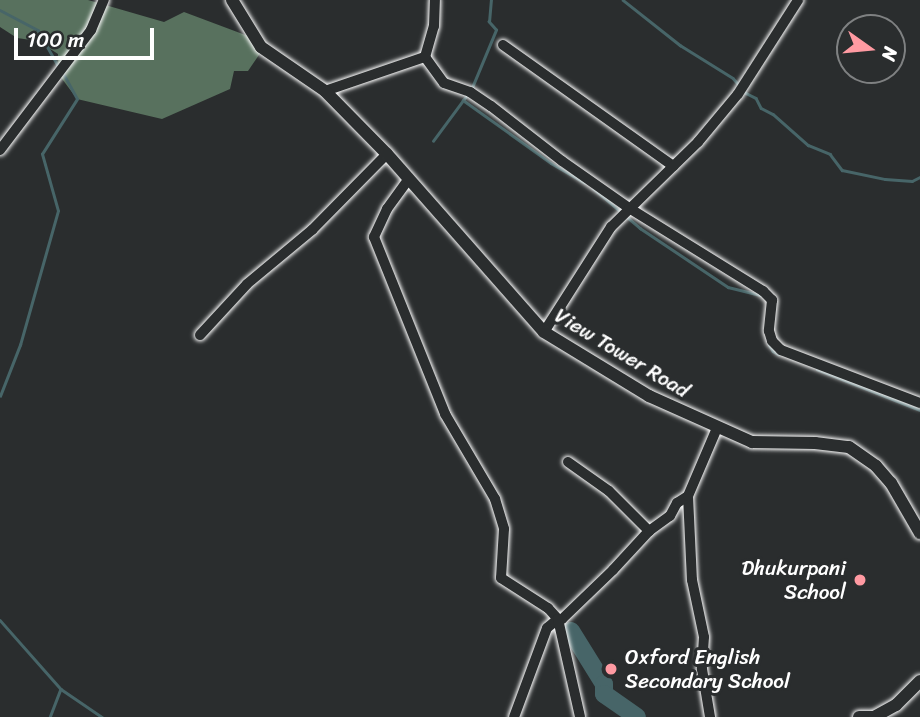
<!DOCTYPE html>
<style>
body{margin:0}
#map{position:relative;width:920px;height:717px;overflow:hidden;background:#2a2d2e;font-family:Sriracha,sans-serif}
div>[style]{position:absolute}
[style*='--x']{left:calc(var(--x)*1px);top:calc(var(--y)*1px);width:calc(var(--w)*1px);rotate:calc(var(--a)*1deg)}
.green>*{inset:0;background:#58715e}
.stream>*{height:2.5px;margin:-1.25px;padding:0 1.25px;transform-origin:1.25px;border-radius:1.25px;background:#476568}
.river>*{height:18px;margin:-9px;padding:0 9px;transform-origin:9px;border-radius:9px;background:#476568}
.roads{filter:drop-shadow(0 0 2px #fff) drop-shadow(0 0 2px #fff)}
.minor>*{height:10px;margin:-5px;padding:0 5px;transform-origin:5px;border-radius:5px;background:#2a2d2e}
.tertiary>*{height:12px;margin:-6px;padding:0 6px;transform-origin:6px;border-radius:6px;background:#2a2d2e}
.dots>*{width:19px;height:19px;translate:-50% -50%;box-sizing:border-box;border:4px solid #2a2d2e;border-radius:50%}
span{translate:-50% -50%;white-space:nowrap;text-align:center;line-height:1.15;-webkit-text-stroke:6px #2a2d2e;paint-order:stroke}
.street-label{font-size:21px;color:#fff}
.poi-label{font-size:21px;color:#fff}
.right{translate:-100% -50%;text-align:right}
.left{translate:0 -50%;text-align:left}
.north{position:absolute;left:836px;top:14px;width:70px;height:70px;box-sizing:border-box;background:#2a2d2e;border:2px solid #7f8182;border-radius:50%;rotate:105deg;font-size:19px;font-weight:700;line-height:28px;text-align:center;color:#fff}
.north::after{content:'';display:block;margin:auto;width:24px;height:32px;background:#ff9aa2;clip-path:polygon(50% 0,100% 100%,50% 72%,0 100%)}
.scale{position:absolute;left:14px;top:28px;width:140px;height:32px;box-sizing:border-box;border:4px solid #fff;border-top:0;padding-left:9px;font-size:21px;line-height:24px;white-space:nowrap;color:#fff;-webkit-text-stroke:5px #2a2d2e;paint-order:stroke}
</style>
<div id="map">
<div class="green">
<i style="clip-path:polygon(0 0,88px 0,164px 22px,184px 12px,267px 43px,248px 71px,234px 71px,230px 89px,162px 119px,77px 99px,57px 72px,58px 54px,38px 41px,17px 38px,0 27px)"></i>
</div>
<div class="stream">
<i style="--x:623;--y:0;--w:73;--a:38.3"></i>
<i style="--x:680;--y:45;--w:62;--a:31.9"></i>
<i style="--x:733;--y:78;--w:20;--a:49"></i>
<i style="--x:746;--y:93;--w:11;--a:27"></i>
<i style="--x:756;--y:98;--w:11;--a:63"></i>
<i style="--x:761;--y:108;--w:13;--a:27"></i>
<i style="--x:773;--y:114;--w:47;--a:41.5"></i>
<i style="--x:808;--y:145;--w:24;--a:22"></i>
<i style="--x:830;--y:154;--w:20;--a:53"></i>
<i style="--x:842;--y:170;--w:44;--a:11.8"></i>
<i style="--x:885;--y:179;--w:27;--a:4"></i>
<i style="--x:912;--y:181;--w:9;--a:-27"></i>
<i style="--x:0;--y:10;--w:43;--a:27.8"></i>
<i style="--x:38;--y:30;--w:45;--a:60.6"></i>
<i style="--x:471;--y:90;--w:65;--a:-67.4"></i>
<i style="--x:496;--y:30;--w:11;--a:-131"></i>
<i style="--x:489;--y:22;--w:22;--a:-85"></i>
<i style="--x:463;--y:100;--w:108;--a:35.6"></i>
<i style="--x:551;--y:163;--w:39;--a:30"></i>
<i style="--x:433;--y:141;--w:57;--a:-53.5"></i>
<i style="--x:593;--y:188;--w:62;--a:40.4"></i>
<i style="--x:640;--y:228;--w:106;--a:33.8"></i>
<i style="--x:728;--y:287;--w:36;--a:14"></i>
<i style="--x:769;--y:344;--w:8;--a:60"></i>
<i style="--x:773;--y:351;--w:6;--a:31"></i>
<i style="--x:817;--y:369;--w:111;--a:21.7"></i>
<i style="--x:0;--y:396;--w:55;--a:-68.6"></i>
<i style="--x:20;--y:345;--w:139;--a:-74.2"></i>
<i style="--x:58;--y:211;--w:59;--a:-105.7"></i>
<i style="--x:42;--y:154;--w:65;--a:-57.5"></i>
<i style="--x:77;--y:99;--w:29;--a:-119"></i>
<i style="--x:0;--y:620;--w:92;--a:48.5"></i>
<i style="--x:61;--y:689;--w:30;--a:111"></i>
<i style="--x:61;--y:689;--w:50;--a:34.3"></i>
</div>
<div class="river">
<i style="--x:571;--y:631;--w:62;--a:58.1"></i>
<i style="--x:604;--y:684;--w:10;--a:90"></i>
<i style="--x:604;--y:694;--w:40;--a:34.9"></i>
</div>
<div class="roads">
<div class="minor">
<i style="--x:503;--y:45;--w:209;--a:35.4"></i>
<i style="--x:425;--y:57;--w:32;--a:54"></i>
<i style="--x:444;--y:83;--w:28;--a:19"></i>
<i style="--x:470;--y:92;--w:25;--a:34"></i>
<i style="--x:491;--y:106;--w:90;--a:37.8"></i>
<i style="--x:562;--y:161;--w:82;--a:35"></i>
<i style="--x:629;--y:208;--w:158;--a:31.8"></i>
<i style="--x:763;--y:291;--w:13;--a:45"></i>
<i style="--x:772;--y:300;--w:31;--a:96"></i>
<i style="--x:769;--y:331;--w:10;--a:73"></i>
<i style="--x:772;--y:341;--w:13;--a:45"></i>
<i style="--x:781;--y:350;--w:149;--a:20.9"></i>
<i style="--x:325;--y:91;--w:106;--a:-18.8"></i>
<i style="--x:425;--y:57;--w:32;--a:-74"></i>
<i style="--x:434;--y:26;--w:26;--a:-88"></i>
<i style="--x:0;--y:150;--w:151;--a:-52.8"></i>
<i style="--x:91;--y:30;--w:33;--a:-67"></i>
<i style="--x:408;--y:180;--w:36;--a:126"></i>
<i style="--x:387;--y:209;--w:31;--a:115"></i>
<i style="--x:374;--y:237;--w:191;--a:68.1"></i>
<i style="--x:445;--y:414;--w:99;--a:59.5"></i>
<i style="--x:495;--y:499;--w:31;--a:73"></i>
<i style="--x:504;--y:529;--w:49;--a:93.5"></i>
<i style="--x:501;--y:578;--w:56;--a:32.6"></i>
<i style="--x:548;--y:608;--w:15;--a:48"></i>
<i style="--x:558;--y:619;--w:14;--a:141"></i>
<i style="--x:547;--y:628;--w:95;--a:110.3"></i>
<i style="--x:544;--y:332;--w:125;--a:-57.5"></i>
<i style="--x:611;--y:227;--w:122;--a:-44.3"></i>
<i style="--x:698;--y:142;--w:62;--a:-50.2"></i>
<i style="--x:738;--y:94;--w:112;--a:-57.4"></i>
<i style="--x:200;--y:335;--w:69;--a:-47.3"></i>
<i style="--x:247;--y:284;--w:85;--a:-39.7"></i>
<i style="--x:312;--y:230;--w:107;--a:-45.4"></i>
<i style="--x:568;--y:462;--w:50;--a:35.3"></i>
<i style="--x:609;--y:491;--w:57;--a:45"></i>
<i style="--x:649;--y:531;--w:53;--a:132.7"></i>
<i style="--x:613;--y:570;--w:71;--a:136.1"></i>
<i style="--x:562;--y:619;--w:4;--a:180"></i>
<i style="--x:558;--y:619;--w:100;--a:77.3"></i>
<i style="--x:688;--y:496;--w:84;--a:87.3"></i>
<i style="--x:692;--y:580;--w:58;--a:78.1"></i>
<i style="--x:704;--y:637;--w:32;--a:94"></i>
<i style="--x:702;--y:669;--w:49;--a:80.5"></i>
<i style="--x:649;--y:531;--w:26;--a:-36"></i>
<i style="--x:670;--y:516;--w:15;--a:-62"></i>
<i style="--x:677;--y:503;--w:13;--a:-32"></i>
<i style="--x:688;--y:496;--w:74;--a:-66.9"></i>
</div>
<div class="tertiary">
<i style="--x:232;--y:0;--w:55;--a:58.3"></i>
<i style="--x:261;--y:47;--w:78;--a:34.5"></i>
<i style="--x:325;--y:91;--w:88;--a:45.5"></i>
<i style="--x:387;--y:154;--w:237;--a:48.6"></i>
<i style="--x:544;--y:332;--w:123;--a:31.4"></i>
<i style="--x:649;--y:396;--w:113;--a:24.1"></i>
<i style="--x:752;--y:442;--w:63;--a:0.9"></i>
<i style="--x:815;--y:443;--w:34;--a:7"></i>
<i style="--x:849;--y:447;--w:33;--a:35"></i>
<i style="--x:876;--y:466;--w:23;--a:49"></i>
<i style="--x:891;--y:483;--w:58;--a:59.9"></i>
<i style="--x:859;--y:717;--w:15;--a:0"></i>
<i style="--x:874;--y:717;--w:25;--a:-29"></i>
<i style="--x:896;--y:705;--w:34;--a:-45"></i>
</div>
</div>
<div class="dots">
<i style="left:860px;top:580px;background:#ff9aa2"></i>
<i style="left:611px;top:669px;background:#ff9aa2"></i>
</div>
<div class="street-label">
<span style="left:622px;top:353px;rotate:31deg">View Tower Road</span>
</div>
<div class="poi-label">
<span class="right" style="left:846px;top:580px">Dhukurpani<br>School</span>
<span class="left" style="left:625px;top:669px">Oxford English<br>Secondary School</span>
</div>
<div class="north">N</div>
<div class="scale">100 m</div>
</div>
